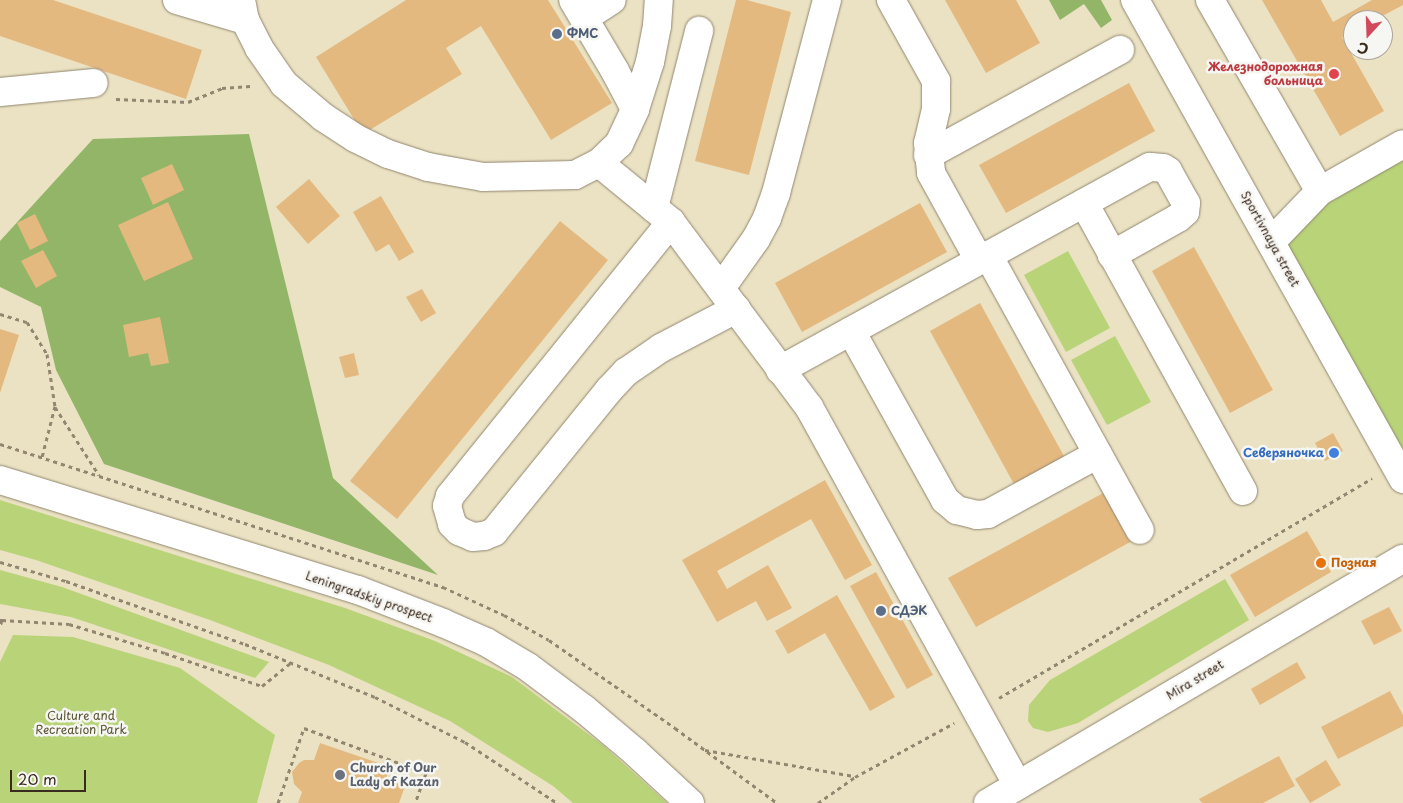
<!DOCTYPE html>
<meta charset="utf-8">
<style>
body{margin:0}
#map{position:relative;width:1403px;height:803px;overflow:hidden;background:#eae2c3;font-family:"Playpen Sans",sans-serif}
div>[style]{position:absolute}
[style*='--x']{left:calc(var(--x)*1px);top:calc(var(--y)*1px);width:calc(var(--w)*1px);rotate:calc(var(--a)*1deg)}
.green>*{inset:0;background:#b8d378}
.forest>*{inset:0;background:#92b568}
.building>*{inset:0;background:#e4b980}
.path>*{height:3px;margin-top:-1.5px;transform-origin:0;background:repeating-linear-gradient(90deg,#928670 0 4px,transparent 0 8px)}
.roads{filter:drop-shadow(0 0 1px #928670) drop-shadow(0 0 1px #928670)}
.minor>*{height:28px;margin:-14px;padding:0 14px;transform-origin:14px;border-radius:14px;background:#fff}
.dots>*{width:14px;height:14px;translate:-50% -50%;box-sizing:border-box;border:2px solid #f6f6f2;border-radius:50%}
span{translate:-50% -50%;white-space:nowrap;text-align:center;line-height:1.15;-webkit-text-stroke:5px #f6f6f2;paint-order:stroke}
.service-label{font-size:12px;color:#4e5e75;font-weight:700}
.left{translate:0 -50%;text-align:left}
.health-label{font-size:12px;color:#be3a42;font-weight:700}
.right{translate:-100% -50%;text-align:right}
.street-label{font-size:12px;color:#3b2a1e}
.shop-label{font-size:12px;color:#366cbe;font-weight:700}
.food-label{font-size:12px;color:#c56008;font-weight:700}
.park-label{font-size:12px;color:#5a5434}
.worship-label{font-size:12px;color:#5b616d;font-weight:700}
.north{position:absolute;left:1343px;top:10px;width:50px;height:50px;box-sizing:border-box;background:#f6f6f2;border:1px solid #aba49d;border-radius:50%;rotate:200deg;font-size:14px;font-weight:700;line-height:20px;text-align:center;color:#3b2a1e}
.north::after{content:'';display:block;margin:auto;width:18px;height:22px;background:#d1495b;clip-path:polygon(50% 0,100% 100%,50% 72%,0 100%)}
.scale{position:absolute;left:10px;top:770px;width:76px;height:22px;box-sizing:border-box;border:2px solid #3b2a1e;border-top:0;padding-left:6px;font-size:15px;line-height:18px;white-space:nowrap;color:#3b2a1e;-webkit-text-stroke:4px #f6f6f2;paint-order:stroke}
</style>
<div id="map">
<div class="green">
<i style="clip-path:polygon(1403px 154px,1403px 449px,1284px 242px,1308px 214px)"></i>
<i style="clip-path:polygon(1068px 251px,1110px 328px,1066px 352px,1024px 275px)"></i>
<i style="clip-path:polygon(1115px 336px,1151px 402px,1107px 425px,1071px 360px)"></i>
<i style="clip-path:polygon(0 500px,345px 608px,435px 641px,512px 677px,604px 746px,667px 803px,573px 803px,553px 786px,450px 721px,329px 665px,210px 620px,36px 560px,0 550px)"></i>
<i style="clip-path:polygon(0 570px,62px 587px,269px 662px,255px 678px,71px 617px,0 604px)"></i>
<i style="clip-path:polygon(1225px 579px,1249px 620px,1078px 723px,1048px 732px,1033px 728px,1028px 721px,1029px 705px,1050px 680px)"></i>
<i style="clip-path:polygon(13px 635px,73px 637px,180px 668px,275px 735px,257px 803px,0 803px,0 662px)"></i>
</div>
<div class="forest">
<i style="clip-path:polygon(1049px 0,1101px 0,1112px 20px,1101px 28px,1084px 4px,1060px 20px)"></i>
<i style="clip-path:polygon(249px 134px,333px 478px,438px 575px,104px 464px,56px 370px,41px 307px,0 287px,0 241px,93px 139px)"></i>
</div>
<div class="building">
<i style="clip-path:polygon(0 0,53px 0,202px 50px,186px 99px,0 36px)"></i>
<i style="clip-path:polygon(406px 0,548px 0,612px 103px,551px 140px,481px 26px,446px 48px,462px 74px,363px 134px,316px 57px)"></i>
<i style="clip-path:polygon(736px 0,747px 0,791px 12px,749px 175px,695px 161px)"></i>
<i style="clip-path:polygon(945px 0,1016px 0,1040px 43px,986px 73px)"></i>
<i style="clip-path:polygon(1262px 0,1321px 0,1333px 22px,1372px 0,1403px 0,1403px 5px,1375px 20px,1353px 20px,1353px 32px,1342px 37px,1384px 111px,1340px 136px)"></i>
<i style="clip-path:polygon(1129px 83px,1155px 131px,1006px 213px,979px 165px)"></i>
<i style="clip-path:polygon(172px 164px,184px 190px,153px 205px,141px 178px)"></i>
<i style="clip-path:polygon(309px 179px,340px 216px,308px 244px,276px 207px)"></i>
<i style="clip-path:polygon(381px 196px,414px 252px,399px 261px,389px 244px,376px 252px,353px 212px)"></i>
<i style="clip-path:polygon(168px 202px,193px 259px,144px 281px,118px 225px)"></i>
<i style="clip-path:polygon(920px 203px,947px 252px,802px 332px,775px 283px)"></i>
<i style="clip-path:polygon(35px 214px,48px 241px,30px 250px,17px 223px)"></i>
<i style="clip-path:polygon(560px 221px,608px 260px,397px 519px,350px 481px)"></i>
<i style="clip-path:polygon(1194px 247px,1273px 390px,1230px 413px,1152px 271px)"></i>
<i style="clip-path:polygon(43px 250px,57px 276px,36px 288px,21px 261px)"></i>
<i style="clip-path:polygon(422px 289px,436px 313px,421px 322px,406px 297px)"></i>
<i style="clip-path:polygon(980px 303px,1065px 458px,1015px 486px,930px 331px)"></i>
<i style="clip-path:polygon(160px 317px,169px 363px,151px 366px,148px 353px,129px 357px,123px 325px)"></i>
<i style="clip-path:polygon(0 329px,19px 335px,0 393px)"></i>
<i style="clip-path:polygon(354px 353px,359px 375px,345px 378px,339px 357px)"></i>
<i style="clip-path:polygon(1333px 433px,1343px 451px,1325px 461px,1315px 443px)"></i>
<i style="clip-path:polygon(825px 480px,872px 565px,845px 580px,811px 519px,717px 571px,727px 589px,768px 565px,792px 608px,767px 621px,756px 601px,717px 622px,682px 560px)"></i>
<i style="clip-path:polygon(1105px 492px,1132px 541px,976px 627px,948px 578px)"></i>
<i style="clip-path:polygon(1307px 531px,1331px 572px,1255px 617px,1230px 575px)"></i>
<i style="clip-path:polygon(876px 572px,933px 675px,907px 689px,850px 586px)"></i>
<i style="clip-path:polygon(837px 595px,895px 697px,870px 711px,825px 633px,788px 654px,775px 631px)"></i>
<i style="clip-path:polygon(1389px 607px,1402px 631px,1374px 645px,1361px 621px)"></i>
<i style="clip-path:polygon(1297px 662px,1306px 678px,1260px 705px,1251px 689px)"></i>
<i style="clip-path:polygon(1390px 691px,1403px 715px,1403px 726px,1338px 759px,1321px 727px)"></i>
<i style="clip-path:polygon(320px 743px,390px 767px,386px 779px,405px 786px,399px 803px,298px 803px,302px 792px,294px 784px,292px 772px,299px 763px,304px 760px,314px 760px)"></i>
<i style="clip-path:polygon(1279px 756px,1295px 786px,1263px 803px,1202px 803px,1199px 799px)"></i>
<i style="clip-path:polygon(1326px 760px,1341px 785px,1310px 803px,1295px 779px)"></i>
</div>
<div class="path">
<i style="--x:116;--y:99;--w:72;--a:2.4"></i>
<i style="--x:188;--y:102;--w:37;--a:-22"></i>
<i style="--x:222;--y:88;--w:32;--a:-4"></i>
<i style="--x:0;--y:314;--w:28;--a:17"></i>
<i style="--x:27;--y:322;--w:38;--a:58"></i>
<i style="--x:47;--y:354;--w:53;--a:81.3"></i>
<i style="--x:55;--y:406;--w:53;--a:104.3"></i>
<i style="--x:55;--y:407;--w:81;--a:57.1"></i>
<i style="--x:0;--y:444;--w:466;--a:17.9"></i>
<i style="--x:443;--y:587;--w:67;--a:24.7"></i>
<i style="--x:504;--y:615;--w:51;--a:29.1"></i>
<i style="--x:549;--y:640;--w:154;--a:34.9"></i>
<i style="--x:675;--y:728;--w:127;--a:36.3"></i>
<i style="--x:0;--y:562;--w:69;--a:16.1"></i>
<i style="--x:66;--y:581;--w:190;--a:19.4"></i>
<i style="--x:245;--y:644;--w:140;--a:22.2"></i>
<i style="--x:375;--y:697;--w:101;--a:26.6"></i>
<i style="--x:465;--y:742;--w:110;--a:33.5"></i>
<i style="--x:0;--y:620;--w:2;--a:0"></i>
<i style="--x:2;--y:620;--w:6;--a:108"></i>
<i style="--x:2;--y:620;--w:67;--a:3.4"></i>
<i style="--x:69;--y:624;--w:100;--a:16.8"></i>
<i style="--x:165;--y:653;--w:102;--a:18.8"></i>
<i style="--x:262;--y:686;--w:36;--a:-39"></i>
<i style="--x:999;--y:698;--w:433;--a:-30.5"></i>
<i style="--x:705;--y:750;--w:151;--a:9.9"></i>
<i style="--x:278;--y:803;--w:79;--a:-70.9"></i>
<i style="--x:304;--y:728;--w:130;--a:20.2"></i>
<i style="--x:426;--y:773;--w:32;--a:110"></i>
<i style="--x:818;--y:803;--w:45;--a:-35.1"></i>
<i style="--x:855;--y:777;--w:113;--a:-28.6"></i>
</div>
<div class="roads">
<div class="minor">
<i style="--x:177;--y:0;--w:71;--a:16.4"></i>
<i style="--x:241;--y:0;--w:20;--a:79"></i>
<i style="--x:245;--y:20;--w:31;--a:63"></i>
<i style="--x:259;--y:48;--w:44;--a:55.2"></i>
<i style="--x:284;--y:84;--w:51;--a:40.2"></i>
<i style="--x:323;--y:117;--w:38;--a:33"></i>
<i style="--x:355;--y:138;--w:37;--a:26"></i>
<i style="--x:388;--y:154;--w:42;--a:18"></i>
<i style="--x:428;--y:167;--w:56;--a:10.3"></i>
<i style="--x:483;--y:177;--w:92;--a:-1.2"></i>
<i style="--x:575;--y:175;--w:27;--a:-27"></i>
<i style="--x:599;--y:163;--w:28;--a:-44"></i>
<i style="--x:619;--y:144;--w:38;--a:-65"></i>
<i style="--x:635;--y:109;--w:43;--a:-117.8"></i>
<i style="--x:615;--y:71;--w:82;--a:-120.6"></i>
<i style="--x:891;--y:0;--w:93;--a:60.9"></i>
<i style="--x:936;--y:81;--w:28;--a:90"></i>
<i style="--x:936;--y:109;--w:35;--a:103"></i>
<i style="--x:928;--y:143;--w:30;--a:84"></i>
<i style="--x:931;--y:173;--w:99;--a:61.1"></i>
<i style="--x:1135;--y:0;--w:549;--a:60.77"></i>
<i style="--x:1210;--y:0;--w:220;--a:60.1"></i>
<i style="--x:584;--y:18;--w:33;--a:-33"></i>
<i style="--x:0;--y:92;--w:94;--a:-5.5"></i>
<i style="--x:635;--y:109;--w:49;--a:-72.3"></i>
<i style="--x:650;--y:62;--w:37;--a:-79"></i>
<i style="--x:657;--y:26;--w:26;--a:-86"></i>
<i style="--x:928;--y:155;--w:219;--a:-28.7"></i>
<i style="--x:599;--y:163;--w:93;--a:39.3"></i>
<i style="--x:671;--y:222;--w:231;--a:53.3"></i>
<i style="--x:809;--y:407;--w:432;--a:61.1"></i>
<i style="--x:1084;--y:203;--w:329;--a:61.1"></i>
<i style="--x:654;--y:208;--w:183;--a:-75.7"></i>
<i style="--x:671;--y:222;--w:352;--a:128.9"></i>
<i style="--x:450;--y:496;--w:10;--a:107"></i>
<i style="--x:447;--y:506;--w:19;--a:74"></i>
<i style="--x:452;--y:524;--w:10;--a:45"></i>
<i style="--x:459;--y:531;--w:15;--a:23"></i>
<i style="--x:473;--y:537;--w:11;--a:-5"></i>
<i style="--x:484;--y:536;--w:11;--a:-22"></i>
<i style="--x:494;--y:532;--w:183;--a:-51"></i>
<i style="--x:609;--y:390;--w:25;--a:-47"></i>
<i style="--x:626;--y:372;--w:42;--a:-34.4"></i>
<i style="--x:661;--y:348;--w:85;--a:-27.5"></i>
<i style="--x:1271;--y:242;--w:71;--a:-46.1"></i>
<i style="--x:1320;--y:191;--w:95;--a:-29.5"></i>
<i style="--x:988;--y:255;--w:314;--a:61.1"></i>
<i style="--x:721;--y:288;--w:60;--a:-54.5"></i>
<i style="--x:756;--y:239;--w:24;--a:-62"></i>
<i style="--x:767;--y:218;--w:27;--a:-70"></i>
<i style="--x:776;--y:193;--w:200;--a:-75.2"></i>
<i style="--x:851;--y:331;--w:193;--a:60.9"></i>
<i style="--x:945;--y:500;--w:16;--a:40"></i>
<i style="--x:957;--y:510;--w:21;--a:14"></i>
<i style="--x:977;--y:515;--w:11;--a:-5"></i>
<i style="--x:988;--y:514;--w:125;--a:-28.6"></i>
<i style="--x:780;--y:370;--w:422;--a:-28.8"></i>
<i style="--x:1150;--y:167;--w:13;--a:4"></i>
<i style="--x:1163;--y:168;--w:6;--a:31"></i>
<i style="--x:1168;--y:171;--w:37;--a:61"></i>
<i style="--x:1186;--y:203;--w:9;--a:96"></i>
<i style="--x:1185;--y:212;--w:9;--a:139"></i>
<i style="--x:1178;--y:218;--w:76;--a:150.7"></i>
<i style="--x:0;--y:480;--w:375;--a:17.1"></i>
<i style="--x:358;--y:590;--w:91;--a:21.2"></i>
<i style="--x:443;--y:623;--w:47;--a:23.8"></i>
<i style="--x:486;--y:642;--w:49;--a:30.8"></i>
<i style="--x:528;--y:667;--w:70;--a:36.9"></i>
<i style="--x:584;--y:709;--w:67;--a:40.1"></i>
<i style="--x:635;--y:752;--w:75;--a:42.8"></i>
<i style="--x:988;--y:803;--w:481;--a:-30.5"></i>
</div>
</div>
<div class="dots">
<i style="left:557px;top:34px;background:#5c6f8a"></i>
<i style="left:1334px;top:74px;background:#e0444e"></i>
<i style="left:1334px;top:453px;background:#3f7fe0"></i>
<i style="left:1321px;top:563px;background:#e8710a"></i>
<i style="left:881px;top:611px;background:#5c6f8a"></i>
<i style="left:340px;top:775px;background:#6b7280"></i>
</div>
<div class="service-label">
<span class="left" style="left:567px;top:34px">ФМС</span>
<span class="left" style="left:891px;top:611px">СДЭК</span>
</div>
<div class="health-label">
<span class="right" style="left:1323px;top:74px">Железнодорожная<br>больница</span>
</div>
<div class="street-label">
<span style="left:1270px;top:239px;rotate:61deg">Sportivnaya street</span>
<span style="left:369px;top:597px;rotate:19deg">Leningradskiy prospect</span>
<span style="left:1195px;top:680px;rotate:-31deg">Mira street</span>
</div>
<div class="shop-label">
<span class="right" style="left:1324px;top:453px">Северяночка</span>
</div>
<div class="food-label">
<span class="left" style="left:1331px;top:563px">Позная</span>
</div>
<div class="park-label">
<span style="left:81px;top:723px">Culture and<br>Recreation Park</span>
</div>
<div class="worship-label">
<span class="left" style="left:350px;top:775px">Church of Our<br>Lady of Kazan</span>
</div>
<div class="north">С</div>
<div class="scale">20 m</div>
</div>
